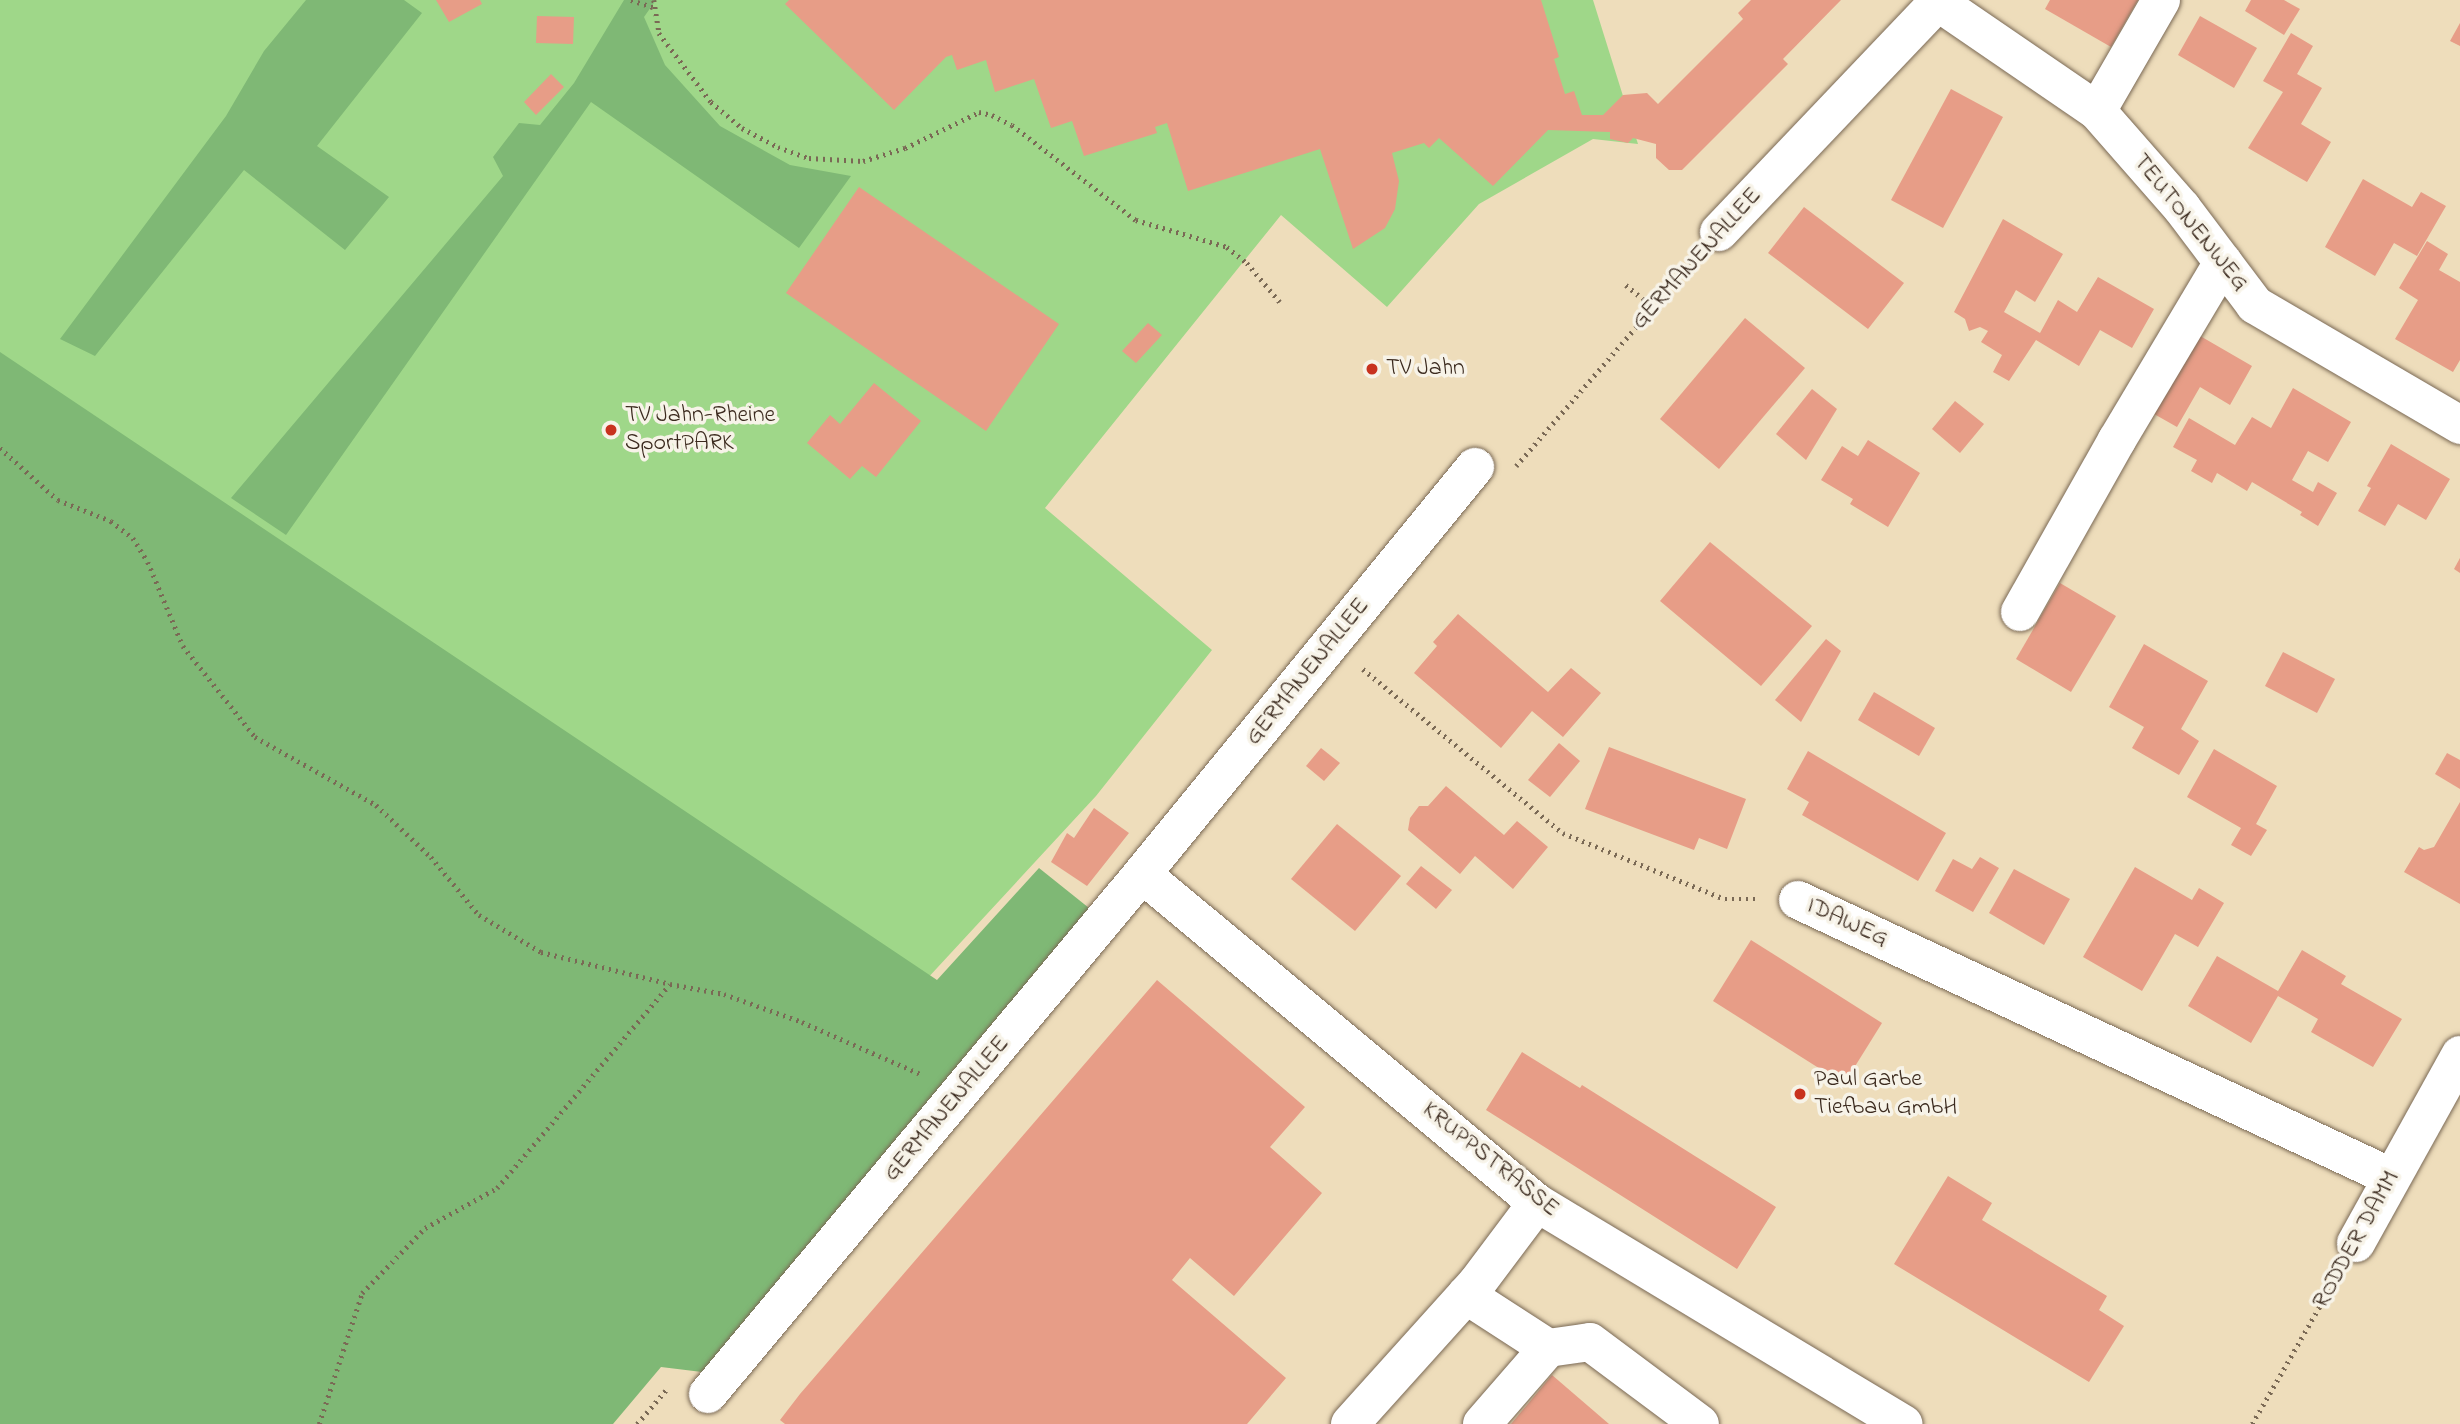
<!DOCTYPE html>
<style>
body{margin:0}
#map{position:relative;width:2460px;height:1424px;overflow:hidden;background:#edb;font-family:"Indie Flower",sans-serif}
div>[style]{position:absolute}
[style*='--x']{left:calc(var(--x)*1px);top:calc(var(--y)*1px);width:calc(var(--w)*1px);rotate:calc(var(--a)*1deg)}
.green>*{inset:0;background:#9fd789}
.forest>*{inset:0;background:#7fb875}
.building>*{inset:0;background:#e79d87}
.path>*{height:4.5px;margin-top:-2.25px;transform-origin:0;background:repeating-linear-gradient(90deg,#7a6955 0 2px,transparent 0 7px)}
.roads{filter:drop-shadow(0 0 2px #7a6955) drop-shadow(0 0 2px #7a6955)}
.minor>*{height:38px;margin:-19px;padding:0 19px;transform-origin:19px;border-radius:19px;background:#fff}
.dots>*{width:19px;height:19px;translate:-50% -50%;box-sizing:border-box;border:4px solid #f7f3e8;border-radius:50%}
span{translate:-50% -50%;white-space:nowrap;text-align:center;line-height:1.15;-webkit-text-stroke:7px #f7f3e8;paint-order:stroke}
.street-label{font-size:24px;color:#3b2a1e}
.poi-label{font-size:24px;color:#3b2a1e}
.left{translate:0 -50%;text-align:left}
</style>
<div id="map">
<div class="green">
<i style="clip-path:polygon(0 0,1593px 0,1638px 144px,1593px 139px,1479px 204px,1387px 307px,1281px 215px,1045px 508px,1212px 650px,1096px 796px,925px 981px,0 353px)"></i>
</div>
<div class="forest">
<i style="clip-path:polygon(306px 0,404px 0,422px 13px,317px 146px,389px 197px,345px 250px,244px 170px,95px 356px,60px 339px,226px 116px,264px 51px)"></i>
<i style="clip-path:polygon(624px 0,656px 0,644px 17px,665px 65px,720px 126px,790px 165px,851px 176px,799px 248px,591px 102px,286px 535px,231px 498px,503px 176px,493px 157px,519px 123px,540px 125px,574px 83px)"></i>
<i style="clip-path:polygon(0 352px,937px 980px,1039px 868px,1089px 908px,702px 1372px,661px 1367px,613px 1424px,0 1424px)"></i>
</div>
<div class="building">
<i style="clip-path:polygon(436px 0,480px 0,482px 4px,449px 22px)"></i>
<i style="clip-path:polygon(789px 0,1541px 0,1559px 57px,1554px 59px,1565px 94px,1574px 91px,1582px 115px,1603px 115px,1623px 95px,1647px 93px,1658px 104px,1743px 19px,1738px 13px,1751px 0,1841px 0,1783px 59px,1788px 64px,1682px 170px,1669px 170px,1656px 158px,1656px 144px,1633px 138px,1628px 143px,1610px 139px,1610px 132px,1548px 130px,1493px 186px,1439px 138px,1429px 148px,1424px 143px,1392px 153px,1399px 181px,1395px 209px,1385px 228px,1353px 249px,1320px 149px,1188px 191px,1167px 123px,1155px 127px,1157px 133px,1084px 156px,1072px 121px,1051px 128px,1034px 79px,995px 92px,986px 60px,957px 70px,952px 55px,946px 57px,894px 110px,785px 4px)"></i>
<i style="clip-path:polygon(2050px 0,2138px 0,2111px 47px,2045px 9px)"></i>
<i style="clip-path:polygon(2251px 0,2284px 0,2300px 9px,2284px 35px,2245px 11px)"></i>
<i style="clip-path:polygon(537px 16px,574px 17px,573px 44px,536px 43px)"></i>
<i style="clip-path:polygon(2200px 16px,2257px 48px,2234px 88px,2178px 55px)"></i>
<i style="clip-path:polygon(2460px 23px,2460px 46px,2450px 41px)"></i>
<i style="clip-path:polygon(2291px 33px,2313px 46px,2297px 74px,2322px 88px,2301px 124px,2331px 142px,2307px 182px,2248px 148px,2283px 92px,2263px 81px)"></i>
<i style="clip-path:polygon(551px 74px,564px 87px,536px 115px,524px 102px)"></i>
<i style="clip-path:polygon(1951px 89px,2003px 117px,1943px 228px,1891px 200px)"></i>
<i style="clip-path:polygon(2363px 179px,2412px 207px,2421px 192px,2446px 206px,2417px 256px,2394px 243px,2375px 276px,2325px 247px)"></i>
<i style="clip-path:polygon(859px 187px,1059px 324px,986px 431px,786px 293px)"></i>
<i style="clip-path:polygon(1804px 207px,1904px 283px,1868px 329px,1768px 253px)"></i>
<i style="clip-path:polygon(2003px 219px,2063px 254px,2035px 302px,2016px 290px,2004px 312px,2040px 333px,2058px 300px,2077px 312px,2098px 277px,2154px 309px,2132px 348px,2100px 330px,2079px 366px,2036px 340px,2009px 381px,1993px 372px,2002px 355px,1981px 342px,1988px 331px,1980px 327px,1969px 331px,1965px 319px,1954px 312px)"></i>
<i style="clip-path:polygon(2427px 241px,2448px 254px,2439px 270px,2460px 282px,2460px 360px,2453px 372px,2395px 339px,2418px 300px,2399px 288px)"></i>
<i style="clip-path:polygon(1745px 318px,1805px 368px,1719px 469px,1660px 419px)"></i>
<i style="clip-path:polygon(1148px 323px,1162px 335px,1136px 363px,1122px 351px)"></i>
<i style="clip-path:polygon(2195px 333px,2252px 366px,2230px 405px,2200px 387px,2177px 427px,2147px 410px)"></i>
<i style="clip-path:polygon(874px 383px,921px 421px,876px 477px,862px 466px,850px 479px,807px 443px,830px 415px,840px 424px)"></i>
<i style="clip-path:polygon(2293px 388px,2351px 422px,2328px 462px,2308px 451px,2292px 480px,2313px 492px,2318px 482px,2337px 493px,2318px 526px,2300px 515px,2302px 512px,2252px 482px,2247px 491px,2217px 473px,2212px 483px,2191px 471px,2197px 460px,2173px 447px,2189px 418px,2235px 445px,2252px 417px,2271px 428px)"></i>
<i style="clip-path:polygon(1812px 389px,1837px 409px,1806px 460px,1776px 434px)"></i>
<i style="clip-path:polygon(1955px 401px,1984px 424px,1960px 453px,1932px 429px)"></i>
<i style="clip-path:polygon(1868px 440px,1920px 473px,1888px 527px,1850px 504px,1853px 499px,1821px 480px,1842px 446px,1858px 456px)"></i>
<i style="clip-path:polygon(2391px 444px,2450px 479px,2426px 520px,2398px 504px,2385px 526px,2358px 511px,2371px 488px,2367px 486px)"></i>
<i style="clip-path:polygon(1710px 542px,1812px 626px,1761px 686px,1660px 601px)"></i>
<i style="clip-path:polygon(2460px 558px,2460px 573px,2454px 569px)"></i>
<i style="clip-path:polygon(2060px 583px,2116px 616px,2071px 692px,2016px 659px)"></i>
<i style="clip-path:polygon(1458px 614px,1548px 692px,1571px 668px,1601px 693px,1563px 737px,1532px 711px,1501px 748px,1414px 673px,1437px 646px,1433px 642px)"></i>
<i style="clip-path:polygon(1826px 639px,1841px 651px,1801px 722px,1775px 700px)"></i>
<i style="clip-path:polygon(2144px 644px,2208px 681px,2181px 729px,2199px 741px,2179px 775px,2132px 748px,2144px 727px,2109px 707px)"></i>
<i style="clip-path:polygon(2283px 652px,2335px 679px,2317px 713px,2265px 686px)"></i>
<i style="clip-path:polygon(1874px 692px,1935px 728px,1919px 756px,1858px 720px)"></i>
<i style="clip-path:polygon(1559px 743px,1580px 761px,1550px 797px,1528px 780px)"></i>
<i style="clip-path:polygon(1609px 747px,1746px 799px,1727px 849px,1699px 838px,1694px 850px,1585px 809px)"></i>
<i style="clip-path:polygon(1321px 748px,1340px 763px,1324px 781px,1306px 766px)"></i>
<i style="clip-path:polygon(2214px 749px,2277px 786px,2256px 824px,2267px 830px,2251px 856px,2231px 845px,2241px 828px,2187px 797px)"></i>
<i style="clip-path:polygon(1808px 751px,1946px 833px,1918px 881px,1802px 815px,1809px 802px,1787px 789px)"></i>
<i style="clip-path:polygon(2447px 753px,2460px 760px,2460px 789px,2435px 774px)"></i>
<i style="clip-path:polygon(1446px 786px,1504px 835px,1517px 821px,1548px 847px,1513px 889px,1475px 856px,1460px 874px,1408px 830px,1410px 818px,1419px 806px,1428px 806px)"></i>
<i style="clip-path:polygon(2460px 802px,2460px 904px,2404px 872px,2419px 847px,2424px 850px,2434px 847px)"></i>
<i style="clip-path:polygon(1094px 808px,1129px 833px,1087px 886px,1051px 862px,1067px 833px,1074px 838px)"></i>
<i style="clip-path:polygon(1337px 824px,1401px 876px,1355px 931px,1291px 879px)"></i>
<i style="clip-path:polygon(1980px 857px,1999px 868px,1973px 912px,1935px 891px,1953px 859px,1972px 869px)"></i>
<i style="clip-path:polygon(1421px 866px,1452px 890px,1436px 909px,1406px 884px)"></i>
<i style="clip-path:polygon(2135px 867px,2192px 900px,2199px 888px,2224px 903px,2198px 947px,2175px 934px,2142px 991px,2083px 957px)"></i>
<i style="clip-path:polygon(2014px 869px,2070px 899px,2044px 945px,1989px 913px)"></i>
<i style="clip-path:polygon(1751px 940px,1882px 1023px,1844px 1084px,1713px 1001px)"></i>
<i style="clip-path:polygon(2302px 950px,2346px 976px,2341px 984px,2402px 1019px,2373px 1067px,2311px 1032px,2318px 1019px,2278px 996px,2251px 1043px,2188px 1006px,2217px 956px,2278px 991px)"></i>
<i style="clip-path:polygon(1157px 980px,1305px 1107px,1270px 1147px,1322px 1193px,1234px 1296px,1190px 1258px,1172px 1280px,1286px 1378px,1247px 1424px,785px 1424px,780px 1420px,800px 1394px)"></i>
<i style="clip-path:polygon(1522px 1052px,1580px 1088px,1582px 1085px,1776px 1207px,1737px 1269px,1486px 1110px)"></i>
<i style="clip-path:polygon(1948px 1176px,1992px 1203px,1982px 1220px,2107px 1296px,2099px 1310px,2124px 1326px,2089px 1382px,1894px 1264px)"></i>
<i style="clip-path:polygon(1552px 1375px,1609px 1424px,1511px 1424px)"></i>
</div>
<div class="path">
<i style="--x:631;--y:0;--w:23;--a:18"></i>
<i style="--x:654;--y:0;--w:33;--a:81"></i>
<i style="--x:659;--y:33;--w:86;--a:53"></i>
<i style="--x:711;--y:102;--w:40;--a:40"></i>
<i style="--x:742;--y:128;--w:41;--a:27.8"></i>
<i style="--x:778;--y:147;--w:33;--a:20"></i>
<i style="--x:809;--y:158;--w:54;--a:3.2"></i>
<i style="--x:863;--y:161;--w:44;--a:-17.2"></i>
<i style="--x:905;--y:148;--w:82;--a:-25.9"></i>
<i style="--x:979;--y:112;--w:13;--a:13"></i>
<i style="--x:992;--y:115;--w:22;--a:27"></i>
<i style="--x:1012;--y:125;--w:156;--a:37.5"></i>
<i style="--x:1136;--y:220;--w:95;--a:16.5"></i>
<i style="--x:1227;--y:247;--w:26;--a:39"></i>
<i style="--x:1247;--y:263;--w:51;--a:49.8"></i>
<i style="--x:1626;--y:285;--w:35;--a:39"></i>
<i style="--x:0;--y:448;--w:78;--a:41.9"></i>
<i style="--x:58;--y:500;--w:57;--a:21.6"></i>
<i style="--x:111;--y:521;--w:28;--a:38"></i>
<i style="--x:133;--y:538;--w:28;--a:58"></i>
<i style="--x:148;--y:562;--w:91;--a:67.4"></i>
<i style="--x:183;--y:646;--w:116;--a:51.6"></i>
<i style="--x:255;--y:737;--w:139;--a:29.3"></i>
<i style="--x:376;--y:805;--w:76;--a:43.4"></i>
<i style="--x:431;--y:857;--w:75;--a:50.4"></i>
<i style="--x:479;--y:915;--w:72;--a:30.8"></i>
<i style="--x:541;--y:952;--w:133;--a:13.9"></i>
<i style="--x:670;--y:984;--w:55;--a:10.5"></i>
<i style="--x:724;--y:994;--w:83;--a:19.7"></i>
<i style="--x:802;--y:1022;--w:132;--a:23.7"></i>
<i style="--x:1516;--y:466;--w:271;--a:-49.2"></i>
<i style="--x:1363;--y:669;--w:259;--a:39.4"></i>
<i style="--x:1563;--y:833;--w:175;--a:22.2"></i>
<i style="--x:1725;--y:899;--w:33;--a:0"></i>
<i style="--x:319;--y:1424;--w:138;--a:-71.8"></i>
<i style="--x:362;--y:1293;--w:91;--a:-45.9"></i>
<i style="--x:425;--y:1228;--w:82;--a:-29.1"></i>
<i style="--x:497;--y:1188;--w:267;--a:-49.7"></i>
<i style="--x:637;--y:1424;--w:45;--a:-49.5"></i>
<i style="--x:2252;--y:1424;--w:168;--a:-60.1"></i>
</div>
<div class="roads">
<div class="minor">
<i style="--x:1935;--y:0;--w:196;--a:34.4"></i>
<i style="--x:2097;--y:111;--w:129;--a:48.8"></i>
<i style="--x:2182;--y:208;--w:121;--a:53"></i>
<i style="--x:2255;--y:305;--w:238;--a:30.3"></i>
<i style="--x:2097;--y:111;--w:128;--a:-60"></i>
<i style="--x:1719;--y:232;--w:316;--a:-46.4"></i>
<i style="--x:2020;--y:612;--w:197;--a:-60.6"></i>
<i style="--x:2117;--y:440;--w:207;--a:-59.2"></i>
<i style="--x:1142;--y:874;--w:514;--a:39.79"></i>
<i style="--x:1537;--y:1203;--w:428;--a:31.1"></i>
<i style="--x:1798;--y:900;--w:655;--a:25.04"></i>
<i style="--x:2356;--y:1243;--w:215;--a:-61"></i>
<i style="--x:1466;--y:1295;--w:98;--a:32.9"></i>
<i style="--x:1548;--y:1348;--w:42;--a:-8.1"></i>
<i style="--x:1590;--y:1342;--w:137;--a:36.7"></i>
<i style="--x:708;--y:1394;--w:677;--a:-50.15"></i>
<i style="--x:1142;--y:874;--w:526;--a:-50.71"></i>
<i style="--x:1350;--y:1424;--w:190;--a:-48"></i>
<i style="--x:1477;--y:1283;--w:100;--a:-53.1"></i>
<i style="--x:1482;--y:1424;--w:101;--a:-49"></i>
</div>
</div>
<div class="dots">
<i style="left:1372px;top:369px;background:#c8321e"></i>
<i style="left:611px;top:430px;background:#c8321e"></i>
<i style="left:1800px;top:1094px;background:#c8321e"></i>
</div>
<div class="street-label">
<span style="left:2190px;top:223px;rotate:51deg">TEUTONENWEG</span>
<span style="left:1697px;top:259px;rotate:-48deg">GERMANENALLEE</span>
<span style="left:1308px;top:672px;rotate:-51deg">GERMANENALLEE</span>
<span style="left:1847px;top:923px;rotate:25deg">IDAWEG</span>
<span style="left:947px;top:1109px;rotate:-50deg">GERMANENALLEE</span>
<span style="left:1490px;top:1160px;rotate:39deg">KRUPPSTRASSE</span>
<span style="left:2357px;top:1240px;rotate:-61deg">RODDER DAMM</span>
</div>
<div class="poi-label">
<span class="left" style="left:1386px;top:369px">TV Jahn</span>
<span class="left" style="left:625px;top:430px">TV Jahn-Rheine<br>SportPARK</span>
<span class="left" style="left:1814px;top:1094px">Paul Garbe<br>Tiefbau GmbH</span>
</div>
</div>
